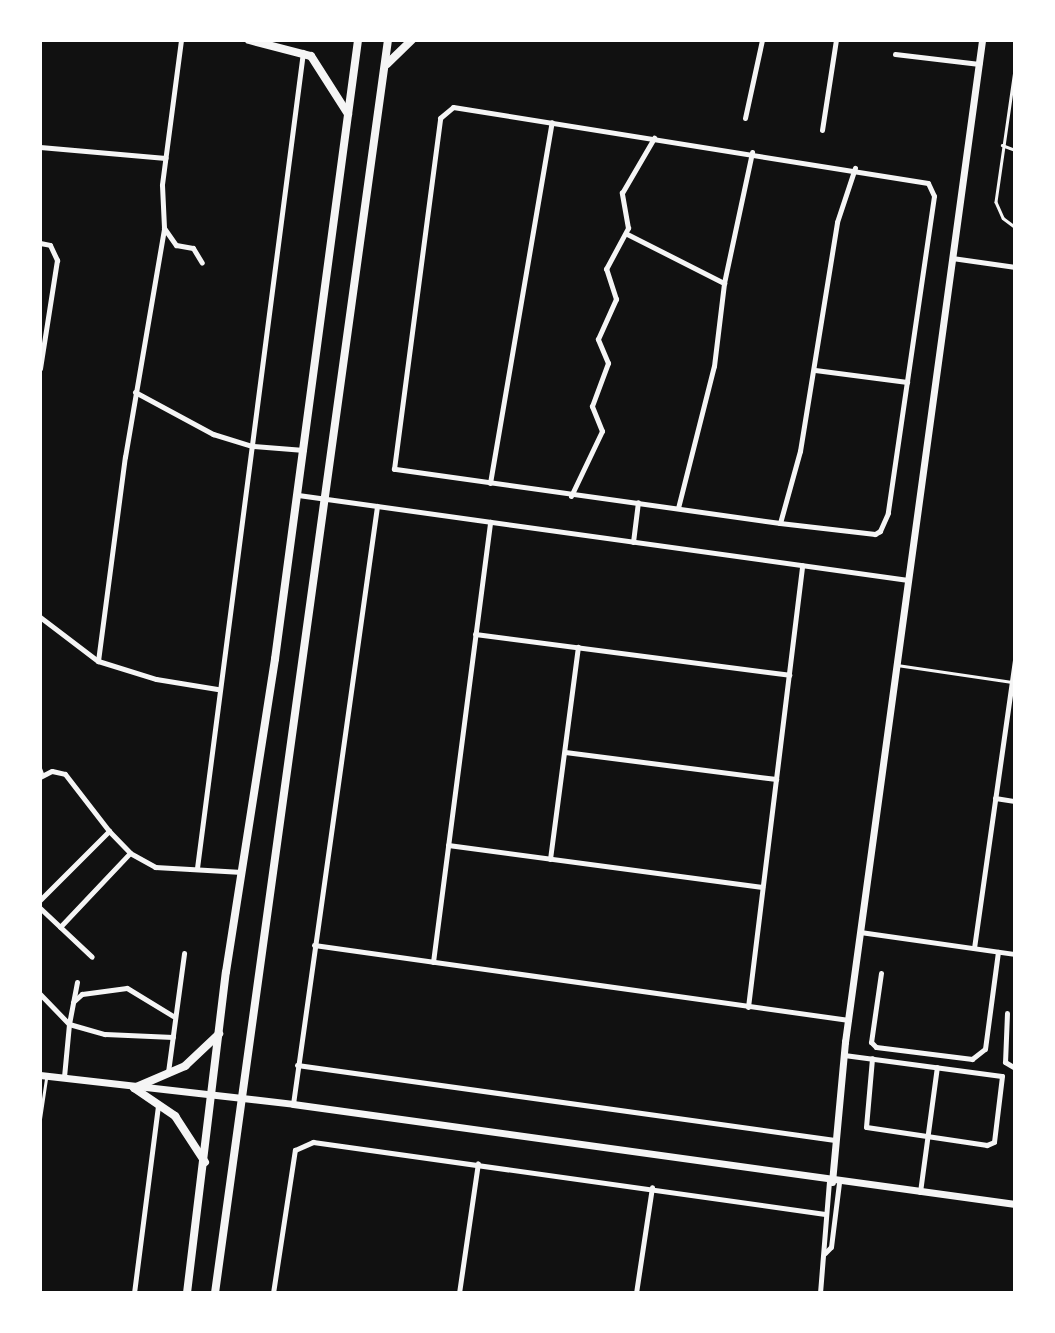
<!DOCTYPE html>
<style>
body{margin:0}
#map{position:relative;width:1055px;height:1333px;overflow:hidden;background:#111;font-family:Signika,sans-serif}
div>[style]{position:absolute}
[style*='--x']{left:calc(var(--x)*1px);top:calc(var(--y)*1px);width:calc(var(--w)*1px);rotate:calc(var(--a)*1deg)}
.service>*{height:2.5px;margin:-1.25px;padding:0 1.25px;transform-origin:1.25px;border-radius:1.25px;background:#f5f5f5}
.minor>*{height:5px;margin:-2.5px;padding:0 2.5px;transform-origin:2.5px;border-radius:2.5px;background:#f5f5f5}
.tertiary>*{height:7px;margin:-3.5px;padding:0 3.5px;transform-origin:3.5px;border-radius:3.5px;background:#f5f5f5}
.secondary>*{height:8px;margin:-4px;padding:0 4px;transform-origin:4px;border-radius:4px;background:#f5f5f5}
span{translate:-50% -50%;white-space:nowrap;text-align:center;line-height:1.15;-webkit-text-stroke:7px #fff;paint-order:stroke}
.frame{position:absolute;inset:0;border:42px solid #fff;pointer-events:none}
</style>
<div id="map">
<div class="service">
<i style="--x:1015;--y:70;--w:133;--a:98.2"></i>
<i style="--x:996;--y:202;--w:17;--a:66"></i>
<i style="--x:1003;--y:218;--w:15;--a:37"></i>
<i style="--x:1002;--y:145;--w:14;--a:21"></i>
<i style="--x:897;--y:665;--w:116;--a:8.4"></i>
<i style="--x:40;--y:767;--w:9;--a:69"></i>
<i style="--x:40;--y:1119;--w:40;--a:-81.5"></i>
</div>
<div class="minor">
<i style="--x:181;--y:40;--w:146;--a:97.5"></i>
<i style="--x:162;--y:185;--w:43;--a:87.3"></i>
<i style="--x:164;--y:228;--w:21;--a:55"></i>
<i style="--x:176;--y:245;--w:17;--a:10"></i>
<i style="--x:193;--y:248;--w:17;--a:59"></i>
<i style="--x:895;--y:54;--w:85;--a:6.8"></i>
<i style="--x:453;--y:107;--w:481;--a:9.1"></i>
<i style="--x:928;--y:183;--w:14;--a:65"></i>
<i style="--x:934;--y:196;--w:320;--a:98.3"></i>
<i style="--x:888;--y:513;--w:20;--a:114"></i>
<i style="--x:880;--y:531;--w:6;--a:149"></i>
<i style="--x:875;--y:534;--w:96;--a:-173.4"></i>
<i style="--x:780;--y:523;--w:390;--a:-172"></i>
<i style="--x:394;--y:469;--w:354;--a:-82.5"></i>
<i style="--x:440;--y:118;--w:17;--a:-40"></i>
<i style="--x:745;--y:118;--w:80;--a:-77.7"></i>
<i style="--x:822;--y:130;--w:91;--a:-81.2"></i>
<i style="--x:40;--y:147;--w:126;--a:5"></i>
<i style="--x:627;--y:234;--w:109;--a:26.8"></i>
<i style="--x:40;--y:243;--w:10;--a:11"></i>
<i style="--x:50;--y:245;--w:17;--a:65"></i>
<i style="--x:57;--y:260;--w:110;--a:98.9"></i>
<i style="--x:952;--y:258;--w:64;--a:8.1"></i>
<i style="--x:815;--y:370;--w:93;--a:7.4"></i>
<i style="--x:135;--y:392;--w:89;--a:28.3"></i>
<i style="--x:213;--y:434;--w:41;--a:17.1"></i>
<i style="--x:252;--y:446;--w:52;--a:4.4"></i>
<i style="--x:490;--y:483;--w:366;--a:-80.3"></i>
<i style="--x:298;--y:495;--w:616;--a:7.93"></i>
<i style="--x:571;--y:496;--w:72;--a:-64.5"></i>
<i style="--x:602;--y:431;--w:27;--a:-112"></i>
<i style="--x:592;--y:406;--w:46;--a:-69.6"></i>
<i style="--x:608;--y:363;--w:26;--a:-113"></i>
<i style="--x:598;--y:339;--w:44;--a:-65.8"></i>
<i style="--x:616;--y:299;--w:32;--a:-108"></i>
<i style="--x:606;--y:269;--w:47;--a:-61.8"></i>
<i style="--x:628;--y:228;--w:36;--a:-100"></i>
<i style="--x:622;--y:193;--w:64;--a:-59.8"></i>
<i style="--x:678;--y:508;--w:146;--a:-75.8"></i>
<i style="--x:714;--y:366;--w:84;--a:-83.1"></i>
<i style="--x:724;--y:283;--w:134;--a:-77.9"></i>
<i style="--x:780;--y:523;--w:75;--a:-74.5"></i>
<i style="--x:800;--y:451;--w:232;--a:-80.8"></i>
<i style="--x:837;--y:222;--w:57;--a:-71.6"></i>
<i style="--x:633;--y:542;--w:40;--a:-82.9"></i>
<i style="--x:40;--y:617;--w:73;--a:37.2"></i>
<i style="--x:98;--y:661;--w:61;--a:17.2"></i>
<i style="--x:156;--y:679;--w:62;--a:9.3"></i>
<i style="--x:475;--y:634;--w:317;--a:7.4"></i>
<i style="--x:98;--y:661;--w:206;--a:-82.5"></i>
<i style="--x:125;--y:457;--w:232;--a:-80.3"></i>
<i style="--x:565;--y:752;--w:213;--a:7.3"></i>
<i style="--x:40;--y:777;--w:13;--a:-27"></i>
<i style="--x:52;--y:771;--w:13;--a:13"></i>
<i style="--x:65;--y:774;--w:72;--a:52.3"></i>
<i style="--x:109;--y:831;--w:30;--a:46"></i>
<i style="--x:130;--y:853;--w:29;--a:29"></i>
<i style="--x:155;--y:867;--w:87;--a:3.3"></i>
<i style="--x:995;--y:798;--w:20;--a:9"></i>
<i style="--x:448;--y:845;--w:317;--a:7.6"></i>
<i style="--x:550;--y:859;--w:214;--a:-82.5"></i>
<i style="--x:197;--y:868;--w:823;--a:-82.6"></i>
<i style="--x:40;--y:900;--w:98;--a:-45"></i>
<i style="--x:40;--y:908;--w:71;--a:43.3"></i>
<i style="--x:60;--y:927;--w:102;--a:-46.6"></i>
<i style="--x:860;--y:932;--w:157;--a:8.1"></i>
<i style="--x:314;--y:945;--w:540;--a:7.98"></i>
<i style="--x:974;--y:948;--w:292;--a:-81.9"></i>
<i style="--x:433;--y:962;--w:444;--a:-82.6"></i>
<i style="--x:881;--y:973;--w:70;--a:98.2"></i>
<i style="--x:871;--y:1042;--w:7;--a:45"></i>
<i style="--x:876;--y:1047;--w:97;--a:7.1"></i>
<i style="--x:972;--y:1059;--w:16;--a:-38"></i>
<i style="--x:985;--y:1049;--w:98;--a:-82.4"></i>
<i style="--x:77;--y:982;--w:43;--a:100.8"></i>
<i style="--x:69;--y:1024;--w:37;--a:16"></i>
<i style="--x:105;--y:1034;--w:68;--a:2.5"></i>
<i style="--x:40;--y:994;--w:42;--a:46"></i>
<i style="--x:69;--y:1024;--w:53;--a:95.4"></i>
<i style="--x:73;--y:1002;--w:12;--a:-42"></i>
<i style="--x:82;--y:994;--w:45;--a:-7.6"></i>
<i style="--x:127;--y:988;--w:54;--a:31.3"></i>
<i style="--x:748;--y:1007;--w:445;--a:-83"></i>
<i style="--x:1007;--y:1013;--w:49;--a:92.3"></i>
<i style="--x:1005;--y:1062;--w:12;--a:31"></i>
<i style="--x:844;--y:1055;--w:159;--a:7.6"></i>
<i style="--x:1002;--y:1076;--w:66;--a:96.9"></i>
<i style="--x:994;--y:1142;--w:8;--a:157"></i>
<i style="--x:987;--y:1145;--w:122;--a:-171.5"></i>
<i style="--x:866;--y:1127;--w:69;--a:-85"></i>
<i style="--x:297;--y:1065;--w:543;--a:7.94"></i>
<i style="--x:168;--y:1072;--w:120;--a:-82.3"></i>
<i style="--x:293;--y:1104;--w:604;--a:-82"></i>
<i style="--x:920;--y:1192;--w:126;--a:-82.3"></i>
<i style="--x:825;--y:1253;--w:8;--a:-45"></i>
<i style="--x:831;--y:1247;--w:64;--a:-82.9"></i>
<i style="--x:134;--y:1293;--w:190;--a:-82.7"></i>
<i style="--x:273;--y:1293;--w:145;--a:-81.3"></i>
<i style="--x:295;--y:1150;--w:20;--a:-24"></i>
<i style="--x:313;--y:1142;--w:517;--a:8"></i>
<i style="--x:361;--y:1293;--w:4;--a:0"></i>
<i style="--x:459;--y:1293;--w:131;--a:-81.7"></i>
<i style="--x:636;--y:1293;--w:107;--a:-81.4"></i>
<i style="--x:820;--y:1293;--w:112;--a:-85.4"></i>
</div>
<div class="tertiary">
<i style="--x:40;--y:1075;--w:255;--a:6.5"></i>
<i style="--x:293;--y:1104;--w:729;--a:7.89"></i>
<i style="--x:832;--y:1182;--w:141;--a:-84.7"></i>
<i style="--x:845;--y:1042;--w:1011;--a:-82.21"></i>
</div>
<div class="secondary">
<i style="--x:249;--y:40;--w:64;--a:14.5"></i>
<i style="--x:311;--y:56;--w:69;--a:57.5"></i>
<i style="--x:387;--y:64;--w:35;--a:-44"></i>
<i style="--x:134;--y:1088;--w:50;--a:34.3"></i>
<i style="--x:175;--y:1116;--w:55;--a:56.9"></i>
<i style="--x:134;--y:1088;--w:56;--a:-23.3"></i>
<i style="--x:185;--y:1066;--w:47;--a:-43.3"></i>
<i style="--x:187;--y:1293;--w:323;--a:-83.1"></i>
<i style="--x:226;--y:972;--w:317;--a:-81.1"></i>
<i style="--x:275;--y:659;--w:625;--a:-82.36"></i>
<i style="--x:215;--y:1293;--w:1265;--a:-82.14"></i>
</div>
<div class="frame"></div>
</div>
